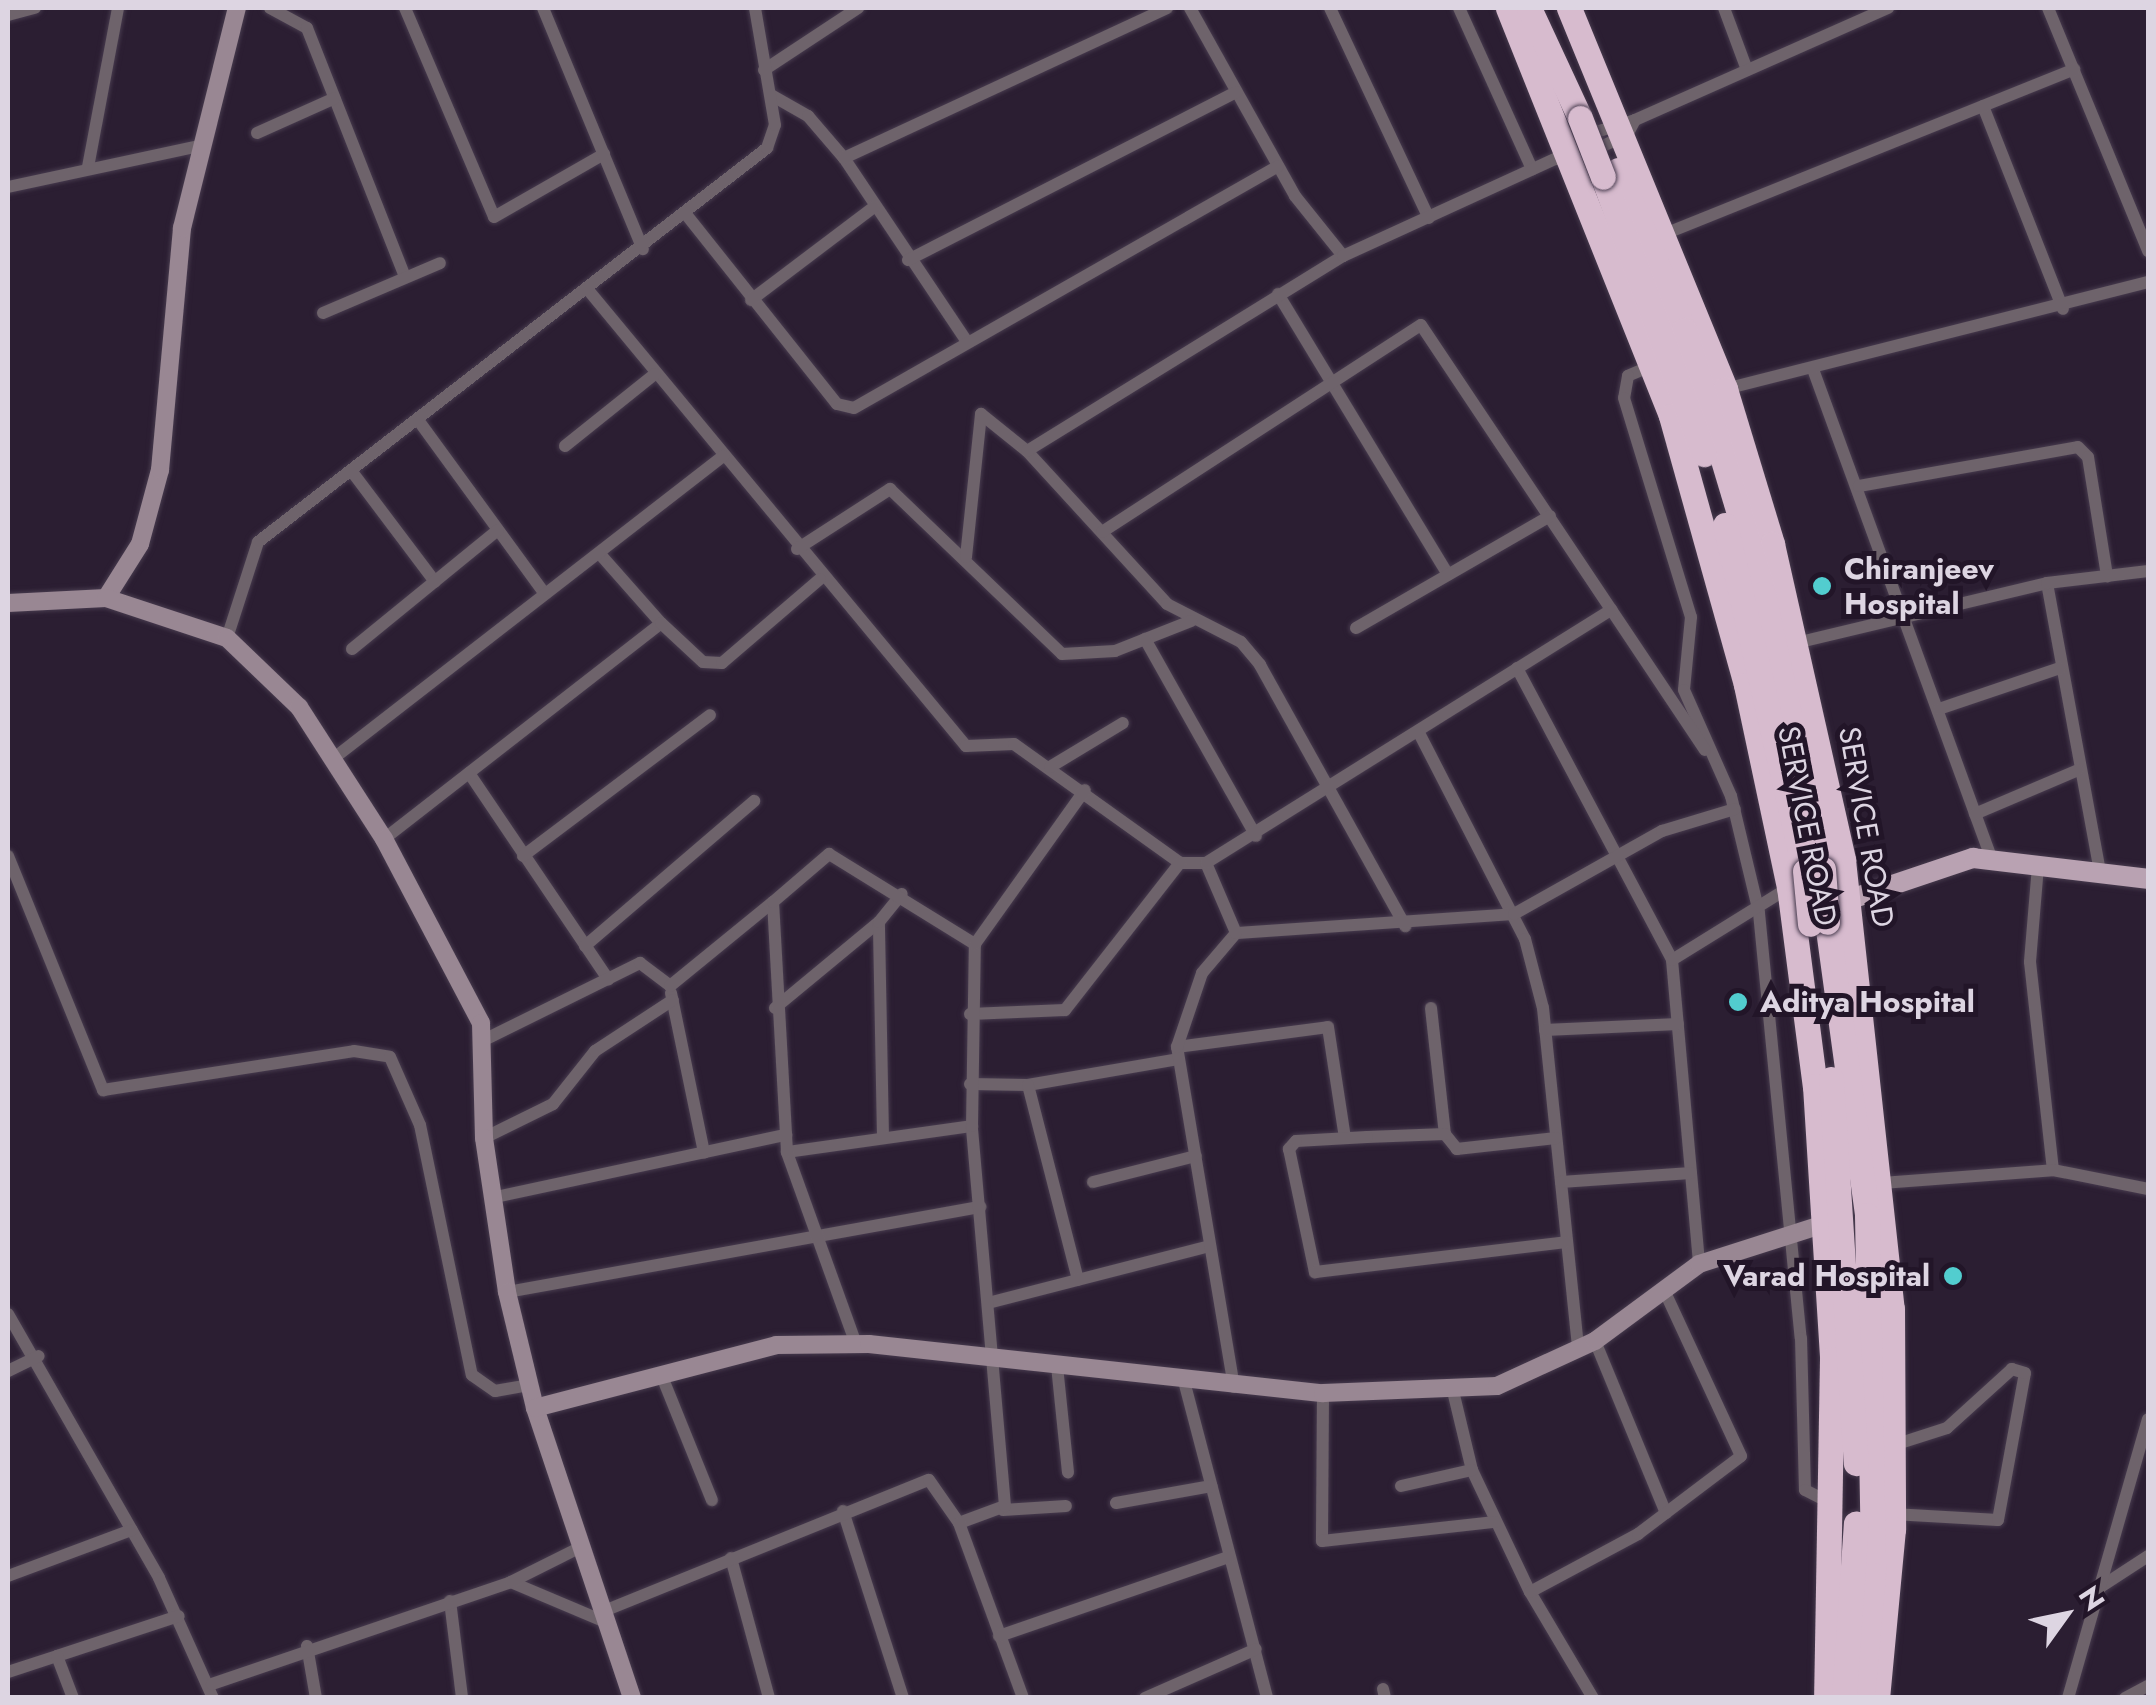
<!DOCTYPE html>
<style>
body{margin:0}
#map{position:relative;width:2156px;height:1705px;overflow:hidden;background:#2b1e32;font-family:Jost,sans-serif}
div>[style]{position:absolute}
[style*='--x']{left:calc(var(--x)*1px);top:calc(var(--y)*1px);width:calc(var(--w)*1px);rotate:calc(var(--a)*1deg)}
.roads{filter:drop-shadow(0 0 2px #473b4e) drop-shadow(0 0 2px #473b4e)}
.street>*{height:12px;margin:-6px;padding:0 6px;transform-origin:6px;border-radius:6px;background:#6e636b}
.secondary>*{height:18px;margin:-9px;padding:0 9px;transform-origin:9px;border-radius:9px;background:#998793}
.primary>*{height:20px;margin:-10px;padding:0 10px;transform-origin:10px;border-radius:10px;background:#b9a2b2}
.highway>*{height:25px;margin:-12.5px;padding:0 12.5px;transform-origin:12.5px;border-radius:12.5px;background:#d7bbce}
.bridges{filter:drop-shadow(0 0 2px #473b4e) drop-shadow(0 0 2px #473b4e)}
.highway-bridge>*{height:25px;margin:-12.5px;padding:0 12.5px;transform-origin:12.5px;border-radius:12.5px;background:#d7bbce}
.dots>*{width:28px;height:28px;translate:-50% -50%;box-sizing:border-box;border:5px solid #221528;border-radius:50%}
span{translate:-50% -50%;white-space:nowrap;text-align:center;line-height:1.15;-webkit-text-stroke:10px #221528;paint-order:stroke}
.poi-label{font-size:30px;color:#ddd5e2;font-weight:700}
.left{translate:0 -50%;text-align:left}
.right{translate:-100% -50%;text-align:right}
.street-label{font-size:30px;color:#ddd5e2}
.frame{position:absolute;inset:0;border:10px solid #ddd5e2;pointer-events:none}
.north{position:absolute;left:2016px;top:1565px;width:100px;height:100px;-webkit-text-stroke:8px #221528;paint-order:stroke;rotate:57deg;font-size:28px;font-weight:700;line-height:40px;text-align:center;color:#ddd5e2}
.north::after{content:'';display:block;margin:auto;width:35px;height:45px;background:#ddd5e2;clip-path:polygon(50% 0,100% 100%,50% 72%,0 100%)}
</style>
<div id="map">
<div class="roads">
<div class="street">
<i style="--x:270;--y:8;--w:42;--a:28.4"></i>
<i style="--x:307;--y:28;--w:268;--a:68.5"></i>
<i style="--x:405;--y:8;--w:227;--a:66.9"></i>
<i style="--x:494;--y:217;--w:127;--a:-29.8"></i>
<i style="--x:543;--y:8;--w:261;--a:67.5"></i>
<i style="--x:1190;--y:8;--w:215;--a:60.8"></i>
<i style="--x:1295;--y:196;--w:77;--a:51.3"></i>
<i style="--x:1330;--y:8;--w:232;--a:64.8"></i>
<i style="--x:1459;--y:8;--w:177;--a:65.6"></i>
<i style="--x:1724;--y:8;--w:66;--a:69.6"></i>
<i style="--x:2048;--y:8;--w:263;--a:67.6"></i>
<i style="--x:8;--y:15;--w:28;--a:-15"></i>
<i style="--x:764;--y:70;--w:113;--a:-33.4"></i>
<i style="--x:771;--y:95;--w:43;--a:29.6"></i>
<i style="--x:808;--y:116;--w:55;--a:49.4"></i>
<i style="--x:844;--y:158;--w:218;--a:56.2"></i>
<i style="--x:1983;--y:106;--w:218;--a:68.5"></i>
<i style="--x:1635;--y:120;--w:277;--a:-23.9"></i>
<i style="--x:257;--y:133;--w:85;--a:-24.2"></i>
<i style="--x:1583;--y:136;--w:54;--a:-17.1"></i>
<i style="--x:1635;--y:120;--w:17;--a:118"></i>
<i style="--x:1627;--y:135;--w:42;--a:155.9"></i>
<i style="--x:844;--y:158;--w:356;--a:-24.9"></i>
<i style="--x:88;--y:167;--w:162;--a:-79.3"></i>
<i style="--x:8;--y:187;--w:196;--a:-12.1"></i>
<i style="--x:685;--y:213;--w:244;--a:51.5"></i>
<i style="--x:837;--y:404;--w:17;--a:13"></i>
<i style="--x:854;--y:408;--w:488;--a:-29.7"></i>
<i style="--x:1667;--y:233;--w:439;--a:-21.9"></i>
<i style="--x:908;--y:260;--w:369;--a:-27.1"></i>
<i style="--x:589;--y:291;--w:591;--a:50.36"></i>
<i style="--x:966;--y:746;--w:48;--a:-2.4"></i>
<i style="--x:1014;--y:744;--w:204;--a:35.6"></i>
<i style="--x:1180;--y:863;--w:26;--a:0"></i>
<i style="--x:1278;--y:294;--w:328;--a:58.8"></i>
<i style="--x:751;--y:300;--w:154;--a:-37.1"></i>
<i style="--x:323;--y:313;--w:127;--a:-23.1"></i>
<i style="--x:1651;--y:366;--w:25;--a:157"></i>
<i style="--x:1628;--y:376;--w:22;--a:100"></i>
<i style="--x:1624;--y:398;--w:229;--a:73"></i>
<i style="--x:1691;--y:617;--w:73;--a:95.5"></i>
<i style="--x:1684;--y:690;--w:116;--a:66.1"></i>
<i style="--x:1731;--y:796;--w:120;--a:76.5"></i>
<i style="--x:1759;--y:913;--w:427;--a:84.4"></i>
<i style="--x:1801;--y:1338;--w:152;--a:88.5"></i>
<i style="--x:1805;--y:1490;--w:28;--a:27"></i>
<i style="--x:1814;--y:372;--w:519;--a:69.96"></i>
<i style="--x:1725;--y:389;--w:436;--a:-14.2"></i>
<i style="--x:421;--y:424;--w:210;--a:53.9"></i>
<i style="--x:565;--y:446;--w:115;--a:-38.7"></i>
<i style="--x:1027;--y:451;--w:207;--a:47.5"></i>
<i style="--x:1167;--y:604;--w:83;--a:27.2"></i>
<i style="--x:1241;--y:642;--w:30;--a:50"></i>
<i style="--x:1260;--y:665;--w:299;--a:60.9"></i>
<i style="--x:353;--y:473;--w:136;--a:53"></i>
<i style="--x:1859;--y:486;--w:222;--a:-10.1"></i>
<i style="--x:2078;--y:447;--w:14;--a:45"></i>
<i style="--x:2088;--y:457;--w:121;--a:80.9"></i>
<i style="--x:1102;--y:532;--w:380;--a:-33"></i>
<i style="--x:1421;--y:325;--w:511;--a:56.25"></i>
<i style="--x:797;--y:549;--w:111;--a:-32.8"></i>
<i style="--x:890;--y:489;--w:238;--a:43.8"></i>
<i style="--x:1062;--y:654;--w:53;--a:-3.2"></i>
<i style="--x:1115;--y:651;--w:82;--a:-21.5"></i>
<i style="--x:599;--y:553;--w:94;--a:48.5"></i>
<i style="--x:966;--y:557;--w:144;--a:-84"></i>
<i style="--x:981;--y:414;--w:59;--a:38.8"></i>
<i style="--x:1027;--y:451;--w:371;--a:-31.7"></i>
<i style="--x:1343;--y:256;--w:233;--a:-24.6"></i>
<i style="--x:1555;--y:159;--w:16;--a:4"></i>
<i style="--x:2047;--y:583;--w:295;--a:79.6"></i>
<i style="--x:1356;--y:628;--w:224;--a:-30"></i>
<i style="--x:227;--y:638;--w:101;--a:-72.1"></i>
<i style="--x:258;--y:542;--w:644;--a:-37.74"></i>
<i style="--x:767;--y:148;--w:24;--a:-71"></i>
<i style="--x:775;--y:125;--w:119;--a:-99.7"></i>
<i style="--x:1145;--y:639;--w:226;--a:60.6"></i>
<i style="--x:1796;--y:643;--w:258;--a:-13.4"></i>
<i style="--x:2047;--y:583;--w:102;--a:-6.8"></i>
<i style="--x:352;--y:649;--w:188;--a:-39.2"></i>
<i style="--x:1517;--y:668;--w:331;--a:62"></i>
<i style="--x:1672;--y:960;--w:305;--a:84.9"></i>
<i style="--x:1939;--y:709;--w:128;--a:-18.7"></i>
<i style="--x:1418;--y:731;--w:234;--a:62.8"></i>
<i style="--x:1525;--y:939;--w:71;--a:75.4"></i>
<i style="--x:1543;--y:1008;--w:343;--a:84.1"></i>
<i style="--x:334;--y:758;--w:493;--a:-37.8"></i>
<i style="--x:1050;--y:767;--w:85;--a:-31.1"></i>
<i style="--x:469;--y:773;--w:249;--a:56"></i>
<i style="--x:1975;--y:814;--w:112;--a:-23.1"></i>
<i style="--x:384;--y:839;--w:351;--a:-37.9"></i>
<i style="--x:661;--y:623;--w:57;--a:42.9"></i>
<i style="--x:703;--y:662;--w:19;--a:3"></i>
<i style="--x:722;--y:663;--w:129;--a:-40.6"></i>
<i style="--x:8;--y:856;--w:253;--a:67.9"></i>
<i style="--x:103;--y:1090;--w:254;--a:-8.8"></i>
<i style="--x:354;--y:1051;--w:36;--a:9"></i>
<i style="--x:390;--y:1057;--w:74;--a:66.2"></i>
<i style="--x:420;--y:1125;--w:255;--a:78.3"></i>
<i style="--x:472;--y:1375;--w:28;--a:35"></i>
<i style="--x:495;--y:1391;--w:34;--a:-10"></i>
<i style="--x:523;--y:856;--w:234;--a:-37"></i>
<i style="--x:2038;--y:866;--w:96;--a:94.8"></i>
<i style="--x:2030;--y:962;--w:209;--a:83.7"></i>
<i style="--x:1236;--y:933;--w:279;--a:-3.9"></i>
<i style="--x:1514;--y:914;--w:170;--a:-29.3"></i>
<i style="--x:1662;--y:831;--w:76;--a:-16.8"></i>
<i style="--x:585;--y:946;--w:223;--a:-40.6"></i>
<i style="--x:1672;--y:960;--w:137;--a:-31.8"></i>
<i style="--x:671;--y:993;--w:163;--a:78.3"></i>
<i style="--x:775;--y:1008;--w:135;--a:-39.6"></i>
<i style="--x:1431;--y:1008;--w:127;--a:83.7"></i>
<i style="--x:970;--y:1014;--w:95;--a:-2.4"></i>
<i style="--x:1065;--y:1010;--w:187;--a:-52"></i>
<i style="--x:1545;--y:1030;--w:133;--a:-2.6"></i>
<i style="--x:486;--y:1039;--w:172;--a:-26.3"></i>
<i style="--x:640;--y:963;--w:38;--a:37"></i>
<i style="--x:670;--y:986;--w:133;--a:-39.2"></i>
<i style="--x:1177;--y:1047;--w:152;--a:-7.5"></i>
<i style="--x:1328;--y:1027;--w:112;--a:81.3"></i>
<i style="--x:970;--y:1084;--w:58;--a:1"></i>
<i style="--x:1028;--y:1085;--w:152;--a:-9.8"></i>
<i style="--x:1028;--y:1085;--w:201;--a:75.6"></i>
<i style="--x:883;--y:1137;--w:215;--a:-91.1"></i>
<i style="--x:879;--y:922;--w:36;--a:-51"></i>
<i style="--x:484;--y:1138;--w:77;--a:-26.2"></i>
<i style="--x:553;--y:1104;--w:68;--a:-51.6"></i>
<i style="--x:595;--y:1051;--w:93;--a:-33.2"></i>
<i style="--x:1556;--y:1138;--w:100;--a:173.7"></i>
<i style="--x:1457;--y:1149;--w:19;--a:-129"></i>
<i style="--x:1445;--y:1134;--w:78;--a:177.8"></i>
<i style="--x:1367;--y:1137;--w:71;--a:176.8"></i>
<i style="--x:1296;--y:1141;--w:11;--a:131"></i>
<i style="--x:1289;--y:1149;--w:126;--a:78.1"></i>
<i style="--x:1315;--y:1272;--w:253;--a:-6.8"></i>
<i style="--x:787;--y:1152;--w:187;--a:-8"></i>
<i style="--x:1093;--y:1182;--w:106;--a:-14.2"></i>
<i style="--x:1561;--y:1182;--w:130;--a:-4"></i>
<i style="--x:1882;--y:1183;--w:171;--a:-4.3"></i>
<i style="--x:2053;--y:1170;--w:97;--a:11.3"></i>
<i style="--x:491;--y:1198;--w:302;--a:-12.1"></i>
<i style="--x:507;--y:1292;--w:481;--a:-10.2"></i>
<i style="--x:988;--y:1303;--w:229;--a:-14.4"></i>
<i style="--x:8;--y:1314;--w:304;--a:60.2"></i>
<i style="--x:159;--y:1578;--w:132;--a:65.8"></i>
<i style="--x:1595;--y:1341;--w:186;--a:67.6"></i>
<i style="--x:856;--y:1344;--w:204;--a:-109.8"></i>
<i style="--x:787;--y:1152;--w:250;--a:-93.2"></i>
<i style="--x:773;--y:902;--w:74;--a:-40.6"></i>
<i style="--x:829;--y:854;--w:172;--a:31.7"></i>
<i style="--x:1057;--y:1366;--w:107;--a:84.1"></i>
<i style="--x:8;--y:1371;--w:34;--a:-26"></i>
<i style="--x:661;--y:1374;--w:136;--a:68"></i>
<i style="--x:1184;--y:1381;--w:328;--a:75.3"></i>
<i style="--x:1234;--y:1387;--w:345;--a:-99.5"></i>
<i style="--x:1177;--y:1047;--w:78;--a:-71.3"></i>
<i style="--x:1202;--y:973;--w:52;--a:-49.6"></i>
<i style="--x:1236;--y:933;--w:76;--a:-113.2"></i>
<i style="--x:1206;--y:863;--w:478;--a:-32"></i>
<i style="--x:1453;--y:1391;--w:81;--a:76.5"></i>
<i style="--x:1472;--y:1470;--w:135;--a:64.6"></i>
<i style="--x:1323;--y:1393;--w:148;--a:90.4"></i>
<i style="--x:1322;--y:1541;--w:174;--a:-6.3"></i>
<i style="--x:1401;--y:1486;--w:73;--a:-12.7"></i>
<i style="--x:1116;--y:1503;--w:97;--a:-10.1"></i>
<i style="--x:1003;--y:1510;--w:63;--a:-3.6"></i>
<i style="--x:843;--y:1511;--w:196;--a:72.2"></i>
<i style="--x:1893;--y:1514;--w:105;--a:3.3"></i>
<i style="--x:1998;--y:1520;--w:149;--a:-79.6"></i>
<i style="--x:2025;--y:1373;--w:14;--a:-163"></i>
<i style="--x:2012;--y:1369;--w:88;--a:137.8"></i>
<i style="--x:1947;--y:1428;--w:56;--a:162.2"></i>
<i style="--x:959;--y:1523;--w:49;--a:-20.3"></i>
<i style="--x:1005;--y:1506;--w:381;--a:-95"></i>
<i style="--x:972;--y:1126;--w:182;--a:-89.1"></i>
<i style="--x:975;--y:944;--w:189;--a:-54.5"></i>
<i style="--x:731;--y:1558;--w:145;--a:74.8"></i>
<i style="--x:8;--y:1576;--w:132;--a:-20.4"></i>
<i style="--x:511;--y:1582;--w:105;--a:22.9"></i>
<i style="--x:2102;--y:1586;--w:55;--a:-33.1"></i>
<i style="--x:450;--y:1601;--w:98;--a:82.9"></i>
<i style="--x:604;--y:1611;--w:350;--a:-22"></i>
<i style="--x:929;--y:1480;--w:52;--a:55.1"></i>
<i style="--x:959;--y:1523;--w:186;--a:69.9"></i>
<i style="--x:999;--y:1636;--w:242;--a:-19"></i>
<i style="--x:307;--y:1646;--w:53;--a:80.2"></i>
<i style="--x:57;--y:1656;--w:128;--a:-18.2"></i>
<i style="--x:8;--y:1672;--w:52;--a:-18.1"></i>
<i style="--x:57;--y:1656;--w:45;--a:69.1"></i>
<i style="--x:212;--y:1684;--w:316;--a:-18.8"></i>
<i style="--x:511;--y:1582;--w:80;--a:-26.6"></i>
<i style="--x:1383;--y:1689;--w:9;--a:77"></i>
<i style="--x:1145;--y:1698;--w:121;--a:-23.8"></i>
<i style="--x:1593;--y:1698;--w:123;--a:-120.7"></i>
<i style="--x:1530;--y:1592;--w:123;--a:-28.2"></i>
<i style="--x:1638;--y:1534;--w:129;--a:-37.1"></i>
<i style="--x:1741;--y:1456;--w:181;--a:-114.9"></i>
<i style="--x:2068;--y:1698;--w:290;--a:-74"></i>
<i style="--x:2125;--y:1698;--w:26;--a:-28"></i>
</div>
<div class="secondary">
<i style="--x:106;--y:598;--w:64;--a:-57.8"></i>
<i style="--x:140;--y:544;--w:77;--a:-74.9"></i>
<i style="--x:160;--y:470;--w:243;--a:-84.8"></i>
<i style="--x:182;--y:228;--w:227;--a:-76"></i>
<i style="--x:8;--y:603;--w:98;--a:-2.9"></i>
<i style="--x:106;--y:598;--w:127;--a:18.3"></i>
<i style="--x:227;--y:638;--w:100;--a:43.8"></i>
<i style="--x:299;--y:707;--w:157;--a:57.2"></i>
<i style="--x:384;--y:839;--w:208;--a:62.2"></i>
<i style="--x:481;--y:1023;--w:115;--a:88.5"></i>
<i style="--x:484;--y:1138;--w:156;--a:81.5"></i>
<i style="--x:507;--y:1292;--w:119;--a:76.4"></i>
<i style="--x:535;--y:1408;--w:306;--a:71.5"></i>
<i style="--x:535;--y:1408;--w:249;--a:-14.6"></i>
<i style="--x:776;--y:1345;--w:93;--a:-0.6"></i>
<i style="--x:869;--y:1344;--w:457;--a:6.2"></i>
<i style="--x:1323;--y:1393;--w:174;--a:-2.3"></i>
<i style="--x:1497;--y:1386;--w:108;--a:-24.7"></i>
<i style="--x:1595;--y:1341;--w:129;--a:-36.5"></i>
<i style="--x:1699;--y:1264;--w:131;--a:-17.7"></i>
</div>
<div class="primary">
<i style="--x:1836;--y:904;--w:145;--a:-18.6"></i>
<i style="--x:1973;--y:858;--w:176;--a:6.8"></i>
</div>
<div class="highway">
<i style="--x:1508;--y:8;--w:439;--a:68.2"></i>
<i style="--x:1671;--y:416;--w:279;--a:74.4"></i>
<i style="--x:1746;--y:685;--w:207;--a:78"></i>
<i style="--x:1789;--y:887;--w:201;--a:82.6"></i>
<i style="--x:1815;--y:1086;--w:274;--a:86.4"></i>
<i style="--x:1832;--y:1359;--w:339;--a:91"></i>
<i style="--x:1529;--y:8;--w:121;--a:65.1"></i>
<i style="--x:1569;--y:8;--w:412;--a:67.7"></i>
<i style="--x:1725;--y:389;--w:162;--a:73.1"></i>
<i style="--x:1772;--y:544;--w:324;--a:77.3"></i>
<i style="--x:1843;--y:860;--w:452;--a:83.8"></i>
<i style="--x:1892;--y:1309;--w:220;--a:89.7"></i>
<i style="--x:1893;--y:1529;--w:170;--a:95.4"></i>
<i style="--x:1618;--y:170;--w:173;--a:67.6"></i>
<i style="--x:1684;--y:330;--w:276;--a:73.3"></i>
<i style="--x:1763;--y:594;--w:281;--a:77.7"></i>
<i style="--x:1603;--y:177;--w:295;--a:70"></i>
<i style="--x:1725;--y:525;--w:355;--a:77"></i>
<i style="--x:1827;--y:922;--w:296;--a:82.2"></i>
<i style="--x:1867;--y:1215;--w:360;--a:89"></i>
<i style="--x:1873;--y:1575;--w:123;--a:95.1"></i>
<i style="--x:1831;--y:1079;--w:385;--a:86.3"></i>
<i style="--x:1844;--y:1698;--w:175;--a:-86.1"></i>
</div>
</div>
<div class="bridges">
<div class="highway-bridge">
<i style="--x:1580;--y:118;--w:63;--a:68.7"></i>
<i style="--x:1823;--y:869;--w:53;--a:85.7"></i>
<i style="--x:1805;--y:871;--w:53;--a:84.6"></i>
</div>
</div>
<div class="dots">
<i style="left:1822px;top:586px;background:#52cdcf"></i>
<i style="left:1738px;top:1002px;background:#52cdcf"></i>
<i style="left:1953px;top:1276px;background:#52cdcf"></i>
</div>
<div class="poi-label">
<span class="left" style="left:1844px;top:586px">Chiranjeev<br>Hospital</span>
<span class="left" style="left:1760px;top:1002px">Aditya Hospital</span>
<span class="right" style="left:1930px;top:1276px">Varad Hospital</span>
</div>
<div class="street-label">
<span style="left:1807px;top:826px;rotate:79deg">SERVICE ROAD</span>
<span style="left:1866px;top:827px;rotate:80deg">SERVICE ROAD</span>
</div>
<div class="frame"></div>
<div class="north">N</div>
</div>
